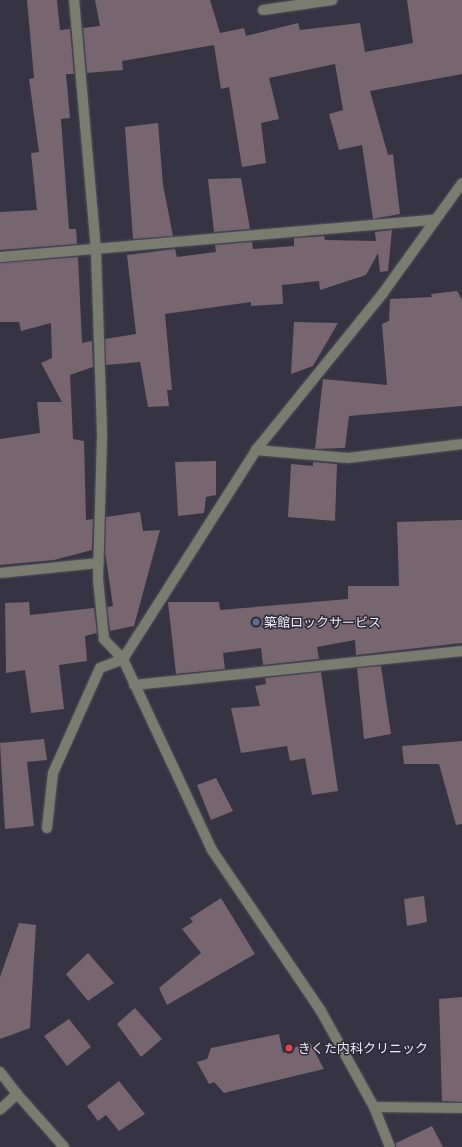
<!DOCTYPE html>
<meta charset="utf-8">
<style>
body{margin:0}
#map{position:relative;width:462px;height:1147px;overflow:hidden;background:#363443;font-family:Barlow,"Noto Sans JP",sans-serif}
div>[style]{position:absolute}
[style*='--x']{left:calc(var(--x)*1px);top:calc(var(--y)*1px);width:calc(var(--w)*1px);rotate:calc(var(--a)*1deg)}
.building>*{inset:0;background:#77656f}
.roads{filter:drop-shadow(0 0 1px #545260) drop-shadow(0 0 1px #545260)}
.minor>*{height:10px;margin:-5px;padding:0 5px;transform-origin:5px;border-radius:5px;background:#797c6e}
.dots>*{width:11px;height:11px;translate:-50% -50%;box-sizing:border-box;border:2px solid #2c2a38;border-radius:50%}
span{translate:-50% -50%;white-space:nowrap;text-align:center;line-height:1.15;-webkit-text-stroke:3px #2c2a38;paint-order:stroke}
.poi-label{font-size:13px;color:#efeef7}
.left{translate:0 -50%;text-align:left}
</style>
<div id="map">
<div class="building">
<i style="clip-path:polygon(27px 0,57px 0,60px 30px,70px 29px,74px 74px,66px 74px,70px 118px,61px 119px,69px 229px,76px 229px,77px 244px,0 250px,0 212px,37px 210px,31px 153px,39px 152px,29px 79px,34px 78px)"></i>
<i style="clip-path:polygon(95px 0,210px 0,220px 33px,244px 28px,246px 36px,298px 23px,300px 30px,360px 23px,365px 52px,413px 43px,407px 0,462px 0,462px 74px,370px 91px,388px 155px,393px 154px,400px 214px,373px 219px,362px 145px,339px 150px,329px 114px,343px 110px,335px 64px,269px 78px,279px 119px,261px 123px,266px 163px,242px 167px,229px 87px,221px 89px,214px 45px,122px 61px,123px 70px,87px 73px,83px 28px,100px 26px)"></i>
<i style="clip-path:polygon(158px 123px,163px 185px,173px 236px,133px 239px,125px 127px)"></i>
<i style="clip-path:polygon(241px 178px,250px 229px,214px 232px,208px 179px)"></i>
<i style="clip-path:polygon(392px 230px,388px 271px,380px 272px,378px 253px,366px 275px,320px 290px,319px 281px,282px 285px,283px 304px,251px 306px,251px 302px,165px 314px,172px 390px,167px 390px,169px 406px,148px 407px,140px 362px,106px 365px,105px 339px,136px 334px,127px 255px,175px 249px,177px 257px,216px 252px,215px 245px,252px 242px,253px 249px,294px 246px,294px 238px,324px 236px,325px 240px,376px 241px,375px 232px)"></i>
<i style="clip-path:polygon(78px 257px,82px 343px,92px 341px,93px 367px,70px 375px,73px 439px,84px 441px,86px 520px,93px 519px,92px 550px,54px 560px,0 565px,0 439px,40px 433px,37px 402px,62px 402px,41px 363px,52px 358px,51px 323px,21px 331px,19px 322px,0 322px,0 263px)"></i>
<i style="clip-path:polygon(457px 291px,462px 300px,462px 406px,349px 416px,345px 448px,315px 449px,323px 379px,387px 385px,382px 324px,389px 321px,390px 299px,432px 297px,431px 294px)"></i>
<i style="clip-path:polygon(294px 322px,338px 323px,313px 366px,291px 374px)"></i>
<i style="clip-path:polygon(216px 461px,216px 495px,206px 497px,204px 513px,178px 516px,175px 462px)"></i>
<i style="clip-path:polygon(313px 462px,337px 464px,335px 521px,288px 517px,291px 464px,313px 466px)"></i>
<i style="clip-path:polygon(140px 512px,143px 531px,160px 530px,134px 626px,110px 631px,107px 607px,113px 606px,105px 552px,106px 517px)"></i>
<i style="clip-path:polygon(462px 520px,462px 643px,356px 655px,355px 640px,317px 647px,319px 659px,263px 665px,261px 648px,223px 653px,225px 669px,176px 674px,168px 602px,219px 602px,220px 610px,348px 599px,348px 586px,399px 586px,397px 522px)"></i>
<i style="clip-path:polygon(29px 602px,30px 615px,94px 608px,97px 633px,85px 636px,87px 661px,59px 665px,64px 709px,31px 713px,25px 670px,6px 673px,5px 603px)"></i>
<i style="clip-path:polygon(381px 666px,391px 734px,364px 739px,357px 668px)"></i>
<i style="clip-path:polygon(321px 672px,338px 791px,312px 795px,305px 758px,290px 761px,287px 746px,241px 753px,231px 708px,260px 706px,255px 686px,266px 684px,265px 678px)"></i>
<i style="clip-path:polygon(44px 739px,47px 760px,27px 762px,34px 826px,5px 829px,0 743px)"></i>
<i style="clip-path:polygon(462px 741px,462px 824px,456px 825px,439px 764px,404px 764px,402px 746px)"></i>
<i style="clip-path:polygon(216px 778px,233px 811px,211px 820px,197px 785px)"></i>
<i style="clip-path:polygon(424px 896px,427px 922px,407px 926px,404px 899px)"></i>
<i style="clip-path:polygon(221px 898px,255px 954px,167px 1005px,159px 988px,201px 953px,182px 929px,193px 922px,190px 918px)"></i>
<i style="clip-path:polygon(19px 923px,36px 925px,30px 1028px,0 1039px,0 977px)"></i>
<i style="clip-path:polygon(88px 953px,114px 983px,88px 1001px,66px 974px)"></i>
<i style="clip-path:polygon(462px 997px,462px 1102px,442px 1101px,439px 999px)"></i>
<i style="clip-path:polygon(135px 1008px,162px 1039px,141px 1057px,117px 1024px)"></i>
<i style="clip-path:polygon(69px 1019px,91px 1047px,67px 1066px,44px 1036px)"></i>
<i style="clip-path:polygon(279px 1034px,283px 1053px,309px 1041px,324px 1069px,224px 1093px,214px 1082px,209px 1084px,197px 1062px,207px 1059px,211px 1048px)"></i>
<i style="clip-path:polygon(119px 1081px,145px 1114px,119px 1131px,106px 1115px,98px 1121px,87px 1106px)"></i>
<i style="clip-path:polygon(432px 1126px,443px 1147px,396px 1147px,396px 1143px)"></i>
</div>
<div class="roads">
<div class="minor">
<i style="--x:263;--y:10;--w:70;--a:-8.2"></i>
<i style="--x:0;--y:257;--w:436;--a:-4.9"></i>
<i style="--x:256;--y:450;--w:92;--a:5"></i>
<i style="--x:348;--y:458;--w:115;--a:-7"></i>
<i style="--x:0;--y:573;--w:99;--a:-5.8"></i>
<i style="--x:134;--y:685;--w:330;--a:-5.9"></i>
<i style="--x:47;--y:828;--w:55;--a:-83.8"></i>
<i style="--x:53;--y:773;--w:115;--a:-65.9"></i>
<i style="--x:100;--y:668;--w:25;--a:-21"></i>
<i style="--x:123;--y:659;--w:28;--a:-134"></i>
<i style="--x:104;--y:639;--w:60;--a:-95.7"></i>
<i style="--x:98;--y:579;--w:147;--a:-88.4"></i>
<i style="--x:102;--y:432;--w:182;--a:-91.9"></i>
<i style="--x:96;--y:250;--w:251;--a:-95"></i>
<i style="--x:0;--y:1072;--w:28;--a:52"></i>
<i style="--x:17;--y:1094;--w:23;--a:137"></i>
<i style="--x:17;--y:1094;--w:71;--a:48.4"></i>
<i style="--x:374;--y:1107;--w:88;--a:0.7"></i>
<i style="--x:390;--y:1147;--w:43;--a:-111.8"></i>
<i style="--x:374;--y:1107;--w:110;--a:-118.9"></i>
<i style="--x:321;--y:1011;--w:194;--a:-124.1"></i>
<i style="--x:212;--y:850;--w:211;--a:-115"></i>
<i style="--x:123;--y:659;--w:248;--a:-57.5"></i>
<i style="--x:256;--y:450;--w:202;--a:-51"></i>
<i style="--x:383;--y:293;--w:135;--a:-54.3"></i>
</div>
</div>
<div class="dots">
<i style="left:256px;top:622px;background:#5c6f8a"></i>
<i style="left:289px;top:1048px;background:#e0444e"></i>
</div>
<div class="poi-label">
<span class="left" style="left:264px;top:622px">築館ロックサービス</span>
<span class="left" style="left:298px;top:1048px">きくた内科クリニック</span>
</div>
</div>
